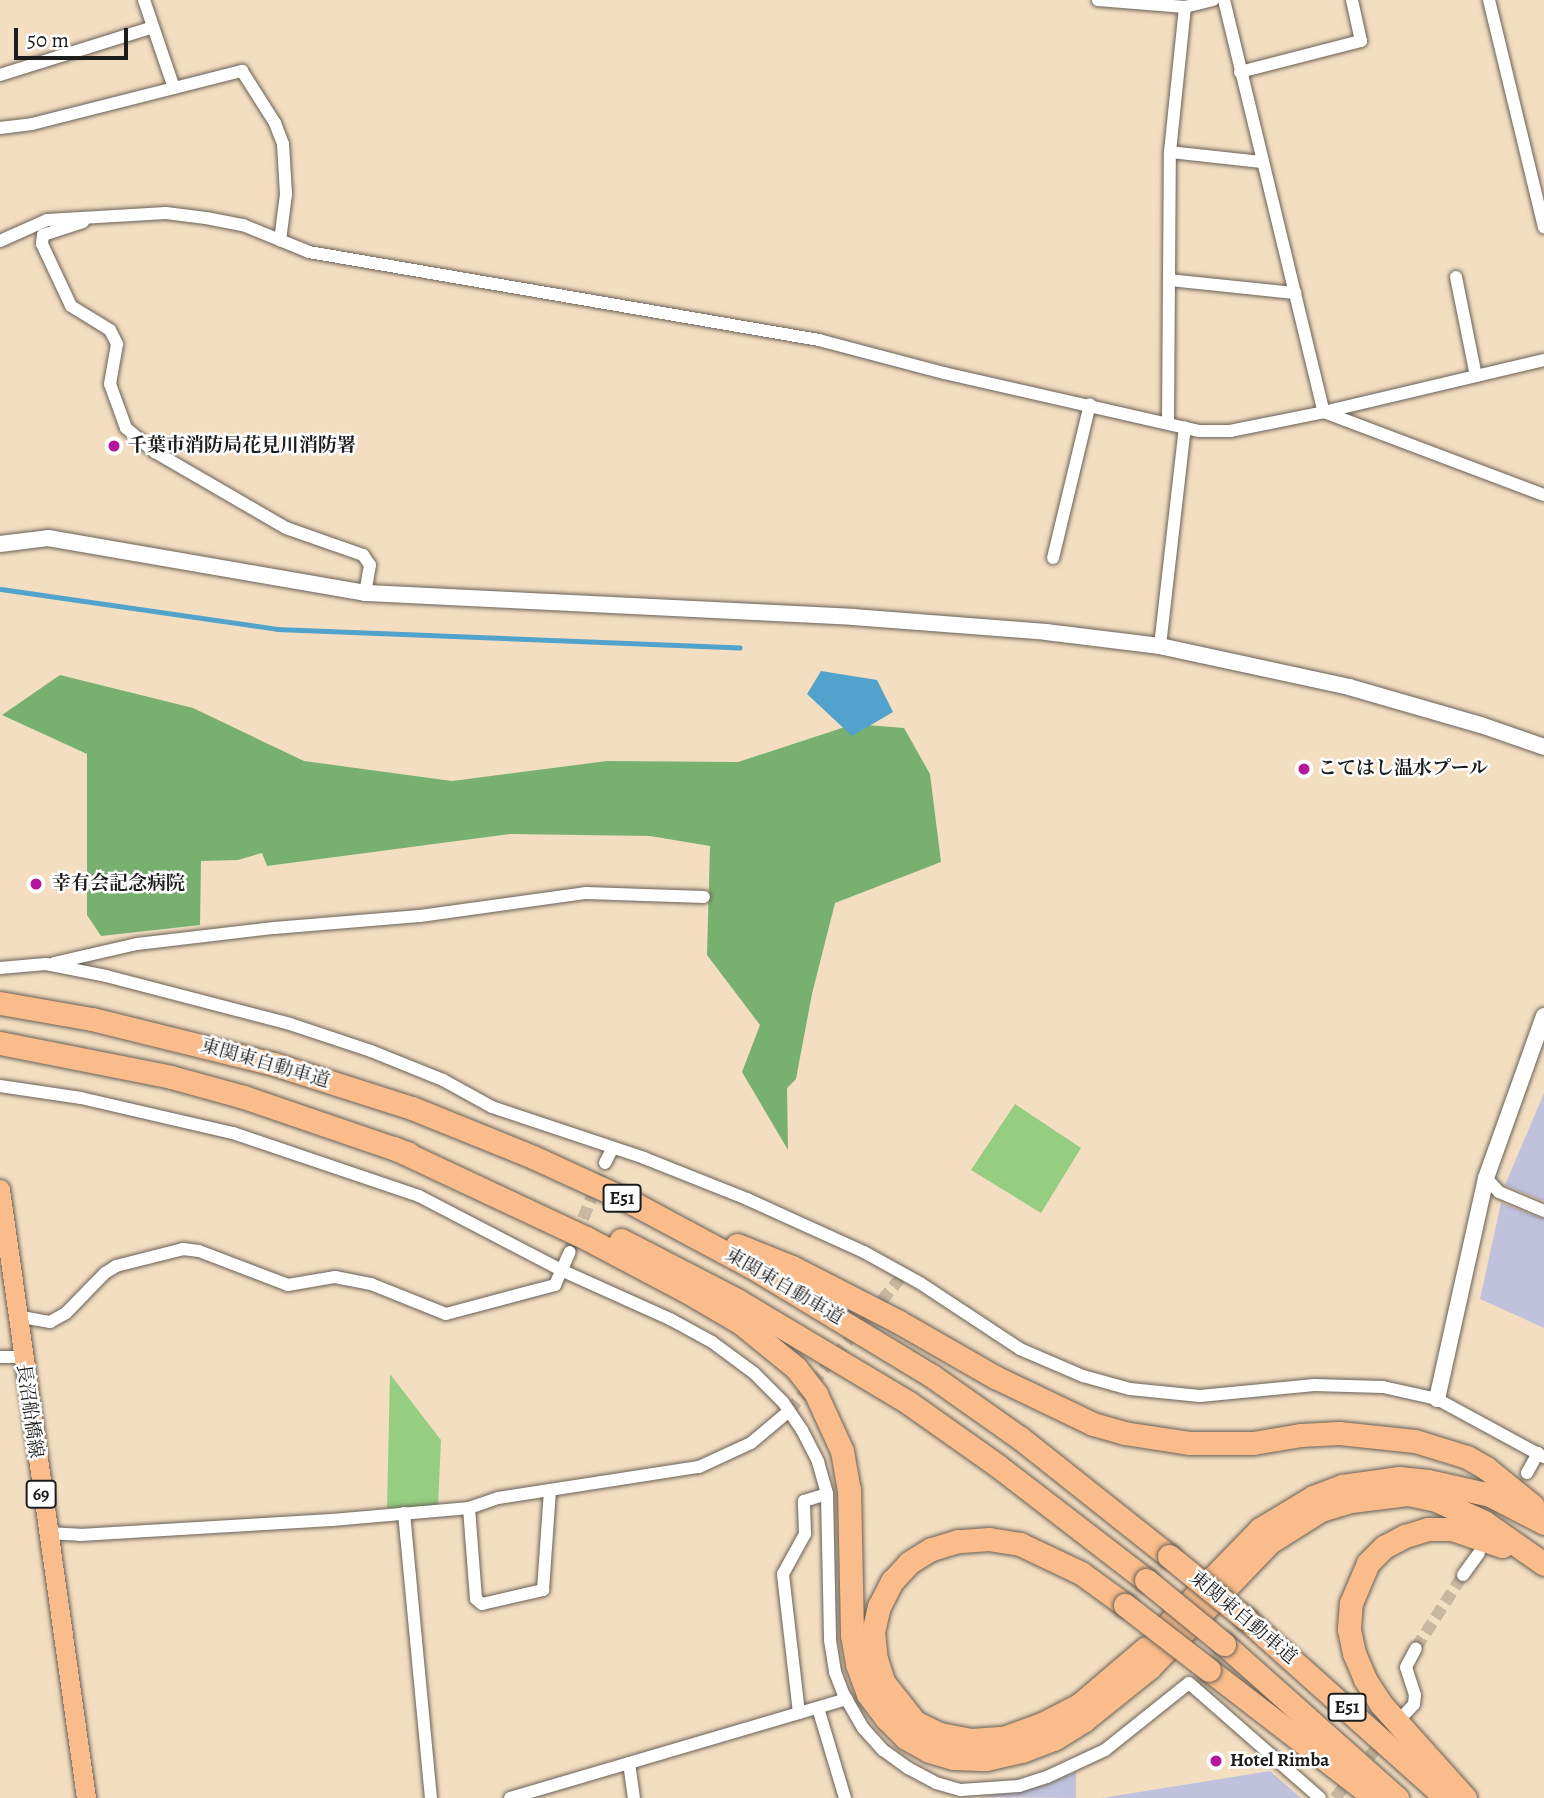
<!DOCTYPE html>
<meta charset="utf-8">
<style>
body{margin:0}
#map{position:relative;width:1544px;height:1798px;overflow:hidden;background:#f4dec2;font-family:Alegreya,"Noto Serif JP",serif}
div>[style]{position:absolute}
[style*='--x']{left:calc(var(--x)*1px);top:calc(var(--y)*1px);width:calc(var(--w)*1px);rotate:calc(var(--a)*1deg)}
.industrial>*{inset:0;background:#c0c2dd}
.green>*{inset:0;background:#95ce81}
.forest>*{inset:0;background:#78b16f}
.water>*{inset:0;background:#52a3cc}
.stream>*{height:4.5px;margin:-2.25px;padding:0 2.25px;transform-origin:2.25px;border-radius:2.25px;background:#52a3cc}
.minor-tunnel>*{height:12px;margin-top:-6px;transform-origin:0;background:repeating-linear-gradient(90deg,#c9b7a1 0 12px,transparent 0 18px)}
.roads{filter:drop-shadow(0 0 2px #686056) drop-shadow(0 0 2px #686056)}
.minor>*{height:12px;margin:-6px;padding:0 6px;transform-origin:6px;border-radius:6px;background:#fff}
.tertiary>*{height:16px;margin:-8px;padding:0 8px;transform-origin:8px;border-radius:8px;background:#fff}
.primary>*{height:19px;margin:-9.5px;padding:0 9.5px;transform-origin:9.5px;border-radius:9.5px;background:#f9bc8a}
.motorway>*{height:23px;margin:-11.5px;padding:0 11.5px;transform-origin:11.5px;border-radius:11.5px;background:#f9bc8a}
.bridges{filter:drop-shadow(0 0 2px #686056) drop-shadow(0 0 2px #686056)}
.motorway-bridge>*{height:23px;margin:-11.5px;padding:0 11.5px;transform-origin:11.5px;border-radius:11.5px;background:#f9bc8a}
.dots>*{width:19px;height:19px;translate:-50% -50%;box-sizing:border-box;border:4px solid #fff;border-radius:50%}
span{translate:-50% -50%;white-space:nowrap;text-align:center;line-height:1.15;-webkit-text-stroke:5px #fff;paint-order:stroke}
.shield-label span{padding:2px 5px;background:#fff;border:2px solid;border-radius:5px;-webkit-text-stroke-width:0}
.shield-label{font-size:18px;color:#1c1c1c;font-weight:700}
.poi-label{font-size:19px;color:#1c1c1c;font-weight:700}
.left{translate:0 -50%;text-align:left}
.street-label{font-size:19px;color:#1c1c1c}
.scale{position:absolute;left:14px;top:28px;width:114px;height:32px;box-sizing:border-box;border:4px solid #1c1c1c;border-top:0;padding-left:9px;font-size:21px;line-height:24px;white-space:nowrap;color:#1c1c1c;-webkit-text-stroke:5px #fff;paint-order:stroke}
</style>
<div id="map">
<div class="industrial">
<i style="clip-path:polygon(1544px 1093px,1544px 1201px,1505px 1185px)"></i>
<i style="clip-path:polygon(1501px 1203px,1544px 1219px,1544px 1328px,1480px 1299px)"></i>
<i style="clip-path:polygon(1270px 1771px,1301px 1798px,1102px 1798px)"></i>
<i style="clip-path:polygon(1076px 1772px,1076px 1798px,982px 1797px,1043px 1786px)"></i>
</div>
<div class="green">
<i style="clip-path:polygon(1015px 1104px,1081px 1148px,1041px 1213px,971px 1170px)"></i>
<i style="clip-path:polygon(390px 1374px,441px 1440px,438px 1506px,387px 1508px)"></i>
</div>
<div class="forest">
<i style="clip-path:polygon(60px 675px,193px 708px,304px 761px,452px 781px,607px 761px,738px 762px,854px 724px,904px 728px,930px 774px,941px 862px,835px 903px,812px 994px,796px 1079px,787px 1088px,788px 1150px,742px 1072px,760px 1025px,707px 955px,710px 846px,650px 836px,510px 834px,267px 866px,262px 853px,238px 860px,201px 861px,200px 925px,101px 936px,87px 915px,87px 754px,2px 715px)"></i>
</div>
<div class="water">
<i style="clip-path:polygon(821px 671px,877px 680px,893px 712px,852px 736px,807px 694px)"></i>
</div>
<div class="stream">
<i style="--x:1;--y:589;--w:279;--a:8.2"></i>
<i style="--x:277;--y:629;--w:463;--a:2.3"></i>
</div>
<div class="minor-tunnel">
<i style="--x:570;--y:1252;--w:96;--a:-68.5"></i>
<i style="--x:789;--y:1411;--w:179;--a:-50"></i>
<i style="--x:1416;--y:1648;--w:87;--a:-57.2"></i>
<i style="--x:1335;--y:1798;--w:77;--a:-50.3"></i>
</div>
<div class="roads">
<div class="minor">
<i style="--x:144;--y:0;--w:93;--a:71.2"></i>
<i style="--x:1098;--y:0;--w:87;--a:4.6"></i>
<i style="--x:1185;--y:7;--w:29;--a:-14"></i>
<i style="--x:1224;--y:0;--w:424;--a:76.4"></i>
<i style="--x:1324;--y:412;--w:226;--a:-13.3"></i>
<i style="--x:1489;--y:0;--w:234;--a:76.4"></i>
<i style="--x:1240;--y:72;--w:125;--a:-14.4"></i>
<i style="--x:1361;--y:41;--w:42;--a:-102.4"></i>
<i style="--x:0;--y:75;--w:160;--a:-17.4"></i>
<i style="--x:0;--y:128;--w:32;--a:-7"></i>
<i style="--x:32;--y:124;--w:217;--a:-14.2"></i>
<i style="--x:242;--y:71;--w:62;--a:57.6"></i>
<i style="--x:275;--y:123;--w:22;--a:69"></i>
<i style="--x:283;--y:144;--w:50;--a:86.6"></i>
<i style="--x:286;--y:194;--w:47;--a:97.3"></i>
<i style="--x:1170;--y:152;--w:93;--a:6.2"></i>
<i style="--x:83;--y:222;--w:42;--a:162"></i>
<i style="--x:43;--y:235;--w:9;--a:96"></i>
<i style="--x:42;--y:244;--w:68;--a:64.9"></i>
<i style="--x:71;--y:306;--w:46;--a:31.6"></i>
<i style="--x:110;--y:330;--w:16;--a:63"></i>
<i style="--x:117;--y:344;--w:41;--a:99.9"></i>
<i style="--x:110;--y:384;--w:47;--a:70"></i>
<i style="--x:126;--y:428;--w:38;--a:40"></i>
<i style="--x:155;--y:452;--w:151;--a:30.1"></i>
<i style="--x:286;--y:528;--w:82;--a:19.3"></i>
<i style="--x:363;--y:555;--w:12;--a:55"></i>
<i style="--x:370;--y:565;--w:28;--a:100"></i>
<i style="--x:0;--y:241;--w:51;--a:-24.1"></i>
<i style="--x:47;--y:220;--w:119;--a:-3.4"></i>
<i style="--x:166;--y:213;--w:40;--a:7.1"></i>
<i style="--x:206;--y:218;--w:38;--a:11"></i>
<i style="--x:243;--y:225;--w:71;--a:22.2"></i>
<i style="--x:309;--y:252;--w:518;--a:9.79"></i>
<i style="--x:819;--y:340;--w:129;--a:14.8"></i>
<i style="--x:944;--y:373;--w:262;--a:12.8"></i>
<i style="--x:1200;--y:431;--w:30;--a:0"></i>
<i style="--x:1230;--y:431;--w:96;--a:-11.4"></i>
<i style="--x:1324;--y:412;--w:235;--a:20.7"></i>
<i style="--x:1456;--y:277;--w:101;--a:78.6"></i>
<i style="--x:1169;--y:280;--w:127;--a:5.9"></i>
<i style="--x:1168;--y:421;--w:269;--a:-89.6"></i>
<i style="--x:1170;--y:152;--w:146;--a:-84.1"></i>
<i style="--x:1053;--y:558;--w:158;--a:-76.5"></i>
<i style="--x:1160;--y:646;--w:220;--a:-83.5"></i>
<i style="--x:54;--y:963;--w:85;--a:-12.9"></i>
<i style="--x:137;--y:944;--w:138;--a:-6.7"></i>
<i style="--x:274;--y:928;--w:146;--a:-4.7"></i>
<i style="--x:420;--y:916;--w:168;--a:-7.9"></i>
<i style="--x:586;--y:893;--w:118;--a:1.9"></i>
<i style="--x:0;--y:968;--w:46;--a:-5"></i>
<i style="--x:46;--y:964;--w:61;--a:11.3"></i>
<i style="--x:106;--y:976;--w:190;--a:14.6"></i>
<i style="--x:290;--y:1024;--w:85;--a:18.4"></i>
<i style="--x:371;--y:1051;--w:78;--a:21.9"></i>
<i style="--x:443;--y:1080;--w:56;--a:28.9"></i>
<i style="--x:492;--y:1107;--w:160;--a:18.5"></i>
<i style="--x:644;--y:1158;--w:111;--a:21.7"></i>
<i style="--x:747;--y:1199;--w:128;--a:24.4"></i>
<i style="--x:864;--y:1252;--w:64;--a:29"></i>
<i style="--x:920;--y:1283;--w:120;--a:33.4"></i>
<i style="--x:1020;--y:1349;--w:69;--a:23.2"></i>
<i style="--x:1083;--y:1376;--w:49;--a:15.5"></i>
<i style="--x:1130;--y:1389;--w:70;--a:5.7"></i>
<i style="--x:1200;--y:1396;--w:115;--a:-5.5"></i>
<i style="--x:1314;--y:1385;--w:69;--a:1.7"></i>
<i style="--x:1383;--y:1387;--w:55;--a:12.5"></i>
<i style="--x:1437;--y:1399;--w:122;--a:28.5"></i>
<i style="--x:0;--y:1086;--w:82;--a:8.4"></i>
<i style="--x:81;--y:1098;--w:156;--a:13"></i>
<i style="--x:233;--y:1133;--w:196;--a:18.7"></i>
<i style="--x:419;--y:1196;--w:160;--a:27.5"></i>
<i style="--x:561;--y:1270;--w:120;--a:24.2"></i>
<i style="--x:670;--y:1319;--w:48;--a:28.7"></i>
<i style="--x:712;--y:1342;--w:52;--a:36.4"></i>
<i style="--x:754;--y:1373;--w:41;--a:45"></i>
<i style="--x:783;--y:1402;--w:34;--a:56"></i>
<i style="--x:802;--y:1430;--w:36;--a:63"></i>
<i style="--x:818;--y:1462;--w:33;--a:74"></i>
<i style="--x:827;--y:1494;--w:146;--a:88.8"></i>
<i style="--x:830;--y:1640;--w:32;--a:81"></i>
<i style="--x:835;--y:1672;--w:25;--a:69"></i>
<i style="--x:844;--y:1695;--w:38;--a:60"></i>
<i style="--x:863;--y:1728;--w:30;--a:48"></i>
<i style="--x:883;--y:1750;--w:31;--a:36"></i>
<i style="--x:908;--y:1768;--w:32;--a:28"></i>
<i style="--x:936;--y:1783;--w:26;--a:16"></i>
<i style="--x:961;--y:1790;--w:58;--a:-3.9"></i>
<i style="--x:1019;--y:1786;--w:29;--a:-18"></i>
<i style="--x:1047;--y:1777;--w:64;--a:-25"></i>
<i style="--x:1105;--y:1750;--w:107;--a:-38.6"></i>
<i style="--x:1189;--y:1683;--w:174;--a:41.3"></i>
<i style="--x:605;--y:1163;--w:16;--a:-63"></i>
<i style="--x:1486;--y:1178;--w:19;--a:47"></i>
<i style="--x:1499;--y:1192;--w:49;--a:22.9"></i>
<i style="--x:16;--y:1316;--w:35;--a:10"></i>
<i style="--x:50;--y:1322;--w:18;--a:-29"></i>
<i style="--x:66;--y:1313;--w:56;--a:-45.7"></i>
<i style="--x:105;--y:1273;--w:13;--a:-32"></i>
<i style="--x:116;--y:1266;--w:69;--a:-14.2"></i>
<i style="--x:183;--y:1249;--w:16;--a:7"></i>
<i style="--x:199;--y:1251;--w:95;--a:20.9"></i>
<i style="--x:288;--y:1285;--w:48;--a:-9.7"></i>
<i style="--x:335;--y:1277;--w:37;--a:11"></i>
<i style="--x:371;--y:1284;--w:81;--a:21.8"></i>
<i style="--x:446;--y:1314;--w:113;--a:-14.9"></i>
<i style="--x:555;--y:1285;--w:36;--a:-66"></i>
<i style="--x:0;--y:1357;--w:22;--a:0"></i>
<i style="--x:1527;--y:1473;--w:23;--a:-61"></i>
<i style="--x:469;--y:1508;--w:91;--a:85.6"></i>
<i style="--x:476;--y:1599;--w:8;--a:40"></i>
<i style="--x:482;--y:1604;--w:63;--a:-12.9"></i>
<i style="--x:543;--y:1590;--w:99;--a:-86"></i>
<i style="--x:404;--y:1513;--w:286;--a:84.6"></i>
<i style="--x:47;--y:1533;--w:33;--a:3"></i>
<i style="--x:80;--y:1535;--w:252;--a:-3.4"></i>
<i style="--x:332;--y:1520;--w:138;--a:-5"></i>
<i style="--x:469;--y:1508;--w:31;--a:-19"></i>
<i style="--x:498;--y:1498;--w:203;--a:-8.8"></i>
<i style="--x:699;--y:1467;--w:57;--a:-24.8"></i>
<i style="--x:751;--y:1443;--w:50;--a:-40.1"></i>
<i style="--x:1463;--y:1575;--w:27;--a:-54"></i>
<i style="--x:818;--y:1708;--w:94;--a:73.3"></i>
<i style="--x:799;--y:1713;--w:140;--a:-96.6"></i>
<i style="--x:783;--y:1574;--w:46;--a:-61.2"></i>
<i style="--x:805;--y:1534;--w:33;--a:-92"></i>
<i style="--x:804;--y:1501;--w:24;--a:-17"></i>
<i style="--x:1403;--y:1716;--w:16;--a:-47"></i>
<i style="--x:1414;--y:1704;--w:9;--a:-84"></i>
<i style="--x:1415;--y:1695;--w:29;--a:-108"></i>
<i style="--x:1406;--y:1667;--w:21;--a:-62"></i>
<i style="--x:629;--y:1763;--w:35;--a:82"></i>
<i style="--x:510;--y:1798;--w:351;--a:-16.4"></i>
</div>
<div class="tertiary">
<i style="--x:0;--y:544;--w:48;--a:-7.1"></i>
<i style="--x:48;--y:538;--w:322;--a:9.8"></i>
<i style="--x:365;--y:593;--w:489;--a:2.8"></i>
<i style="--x:853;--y:617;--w:194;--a:4.4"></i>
<i style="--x:1046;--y:632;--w:115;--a:7"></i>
<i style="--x:1160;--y:646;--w:193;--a:12.2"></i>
<i style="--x:1349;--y:687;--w:137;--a:16.1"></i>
<i style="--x:1481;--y:725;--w:67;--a:19.2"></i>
<i style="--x:1437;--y:1399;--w:226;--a:-77.5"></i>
<i style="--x:1486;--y:1178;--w:172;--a:-70.3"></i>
</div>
<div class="primary">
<i style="--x:0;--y:1189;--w:615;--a:81.96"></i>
</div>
<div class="motorway">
<i style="--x:0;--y:1003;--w:93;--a:9.9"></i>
<i style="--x:92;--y:1019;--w:187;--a:13.9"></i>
<i style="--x:274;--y:1064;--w:145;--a:17.7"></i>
<i style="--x:412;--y:1108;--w:131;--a:22"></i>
<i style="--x:533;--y:1157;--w:103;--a:24.6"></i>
<i style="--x:627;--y:1200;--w:142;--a:28.2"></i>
<i style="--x:752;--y:1267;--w:210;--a:31.2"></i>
<i style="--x:932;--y:1376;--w:108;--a:35.2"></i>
<i style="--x:1020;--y:1438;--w:190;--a:38.4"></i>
<i style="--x:0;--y:1043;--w:174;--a:11.2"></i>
<i style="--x:171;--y:1077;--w:76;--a:15.3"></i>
<i style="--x:244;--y:1097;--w:173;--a:18.9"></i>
<i style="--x:394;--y:1148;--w:212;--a:25.1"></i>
<i style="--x:586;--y:1238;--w:115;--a:27.9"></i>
<i style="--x:688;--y:1292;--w:61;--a:30.3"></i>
<i style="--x:741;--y:1323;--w:71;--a:39.3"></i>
<i style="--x:796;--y:1368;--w:33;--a:52"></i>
<i style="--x:816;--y:1394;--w:63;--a:65.5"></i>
<i style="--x:842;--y:1451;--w:39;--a:80"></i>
<i style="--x:849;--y:1489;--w:146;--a:88.8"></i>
<i style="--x:852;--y:1635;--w:29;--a:80"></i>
<i style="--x:857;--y:1664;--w:32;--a:70"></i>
<i style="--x:868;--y:1694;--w:30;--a:53"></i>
<i style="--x:886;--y:1718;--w:28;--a:45"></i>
<i style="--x:906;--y:1738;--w:26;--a:29"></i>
<i style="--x:929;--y:1751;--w:25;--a:16"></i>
<i style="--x:953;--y:1758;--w:33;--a:2"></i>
<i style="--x:986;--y:1759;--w:37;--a:-13"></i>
<i style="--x:1022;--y:1751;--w:34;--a:-21"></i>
<i style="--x:1054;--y:1739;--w:36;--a:-32"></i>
<i style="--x:1084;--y:1720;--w:83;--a:-38.7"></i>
<i style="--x:1149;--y:1668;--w:175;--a:-46.2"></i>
<i style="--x:1270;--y:1542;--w:60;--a:-32.1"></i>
<i style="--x:1321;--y:1510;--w:31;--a:-17"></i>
<i style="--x:1351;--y:1501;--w:57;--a:-7"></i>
<i style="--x:1408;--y:1494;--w:29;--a:12"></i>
<i style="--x:1436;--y:1500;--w:53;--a:24.6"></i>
<i style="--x:1484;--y:1522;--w:73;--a:35"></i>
<i style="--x:621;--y:1240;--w:131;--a:27.3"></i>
<i style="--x:737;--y:1300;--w:200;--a:30.9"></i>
<i style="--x:909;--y:1403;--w:109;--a:35.3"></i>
<i style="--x:998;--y:1466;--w:187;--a:37.6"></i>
<i style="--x:737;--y:1245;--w:59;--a:21.8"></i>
<i style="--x:792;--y:1267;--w:120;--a:27.2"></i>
<i style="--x:899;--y:1322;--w:111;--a:29.8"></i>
<i style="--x:995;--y:1377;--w:109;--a:25.6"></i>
<i style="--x:1093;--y:1424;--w:32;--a:16"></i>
<i style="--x:1124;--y:1433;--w:67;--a:8.6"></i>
<i style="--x:1190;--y:1443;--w:63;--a:0"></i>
<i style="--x:1253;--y:1443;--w:49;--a:-9.5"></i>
<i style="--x:1301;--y:1435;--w:38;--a:-3"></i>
<i style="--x:1339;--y:1433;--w:76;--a:6"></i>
<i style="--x:1415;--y:1441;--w:54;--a:17.1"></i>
<i style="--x:1467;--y:1457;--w:22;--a:30"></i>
<i style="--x:1486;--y:1468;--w:60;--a:39"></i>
<i style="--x:1125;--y:1605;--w:54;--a:-144"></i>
<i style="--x:1081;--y:1573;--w:68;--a:-154.6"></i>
<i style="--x:1020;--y:1544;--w:31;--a:-171"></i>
<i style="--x:989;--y:1539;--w:31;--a:176"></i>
<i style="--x:958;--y:1541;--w:28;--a:163"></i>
<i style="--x:931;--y:1549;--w:26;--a:148"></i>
<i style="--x:909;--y:1563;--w:25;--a:133"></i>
<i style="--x:892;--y:1581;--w:28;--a:117"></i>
<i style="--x:879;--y:1606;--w:27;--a:103"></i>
<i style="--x:873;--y:1632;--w:27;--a:84"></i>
<i style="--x:876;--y:1659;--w:25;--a:72"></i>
<i style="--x:884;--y:1683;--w:50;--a:51.5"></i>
<i style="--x:915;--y:1722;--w:28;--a:26"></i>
<i style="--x:940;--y:1734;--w:32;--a:11"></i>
<i style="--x:971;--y:1740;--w:32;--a:-4"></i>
<i style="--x:1003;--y:1738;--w:41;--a:-19.7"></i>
<i style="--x:1042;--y:1724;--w:42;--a:-27.2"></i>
<i style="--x:1079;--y:1705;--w:88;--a:-40.4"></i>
<i style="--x:1246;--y:1619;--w:263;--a:41.8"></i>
<i style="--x:1169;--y:1623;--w:131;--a:-45.9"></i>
<i style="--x:1260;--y:1529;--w:62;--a:-31.1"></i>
<i style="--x:1313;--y:1497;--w:31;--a:-21"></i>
<i style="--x:1342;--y:1486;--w:58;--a:-8"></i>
<i style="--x:1399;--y:1478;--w:29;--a:6"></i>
<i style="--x:1428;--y:1481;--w:64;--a:12.7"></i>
<i style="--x:1490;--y:1495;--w:61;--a:27.4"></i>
<i style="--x:1224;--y:1644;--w:232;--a:41.7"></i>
<i style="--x:1209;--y:1670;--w:210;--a:37.6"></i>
<i style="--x:1465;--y:1798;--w:126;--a:-131.8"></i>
<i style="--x:1381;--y:1704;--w:30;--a:-123"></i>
<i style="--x:1365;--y:1679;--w:28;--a:-113"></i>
<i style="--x:1354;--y:1653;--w:25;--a:-102"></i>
<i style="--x:1349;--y:1629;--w:26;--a:-86"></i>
<i style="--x:1351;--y:1603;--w:43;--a:-67"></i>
<i style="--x:1368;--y:1563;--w:23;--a:-45"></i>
<i style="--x:1384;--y:1547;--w:24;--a:-28"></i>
<i style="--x:1405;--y:1536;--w:24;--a:-17"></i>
<i style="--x:1428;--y:1529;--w:24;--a:0"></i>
<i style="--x:1452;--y:1529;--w:53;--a:18.8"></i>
</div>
</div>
<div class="bridges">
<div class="motorway-bridge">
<i style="--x:1169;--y:1556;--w:99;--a:39.3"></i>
<i style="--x:1146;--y:1580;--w:101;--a:39.4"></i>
<i style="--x:1125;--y:1605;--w:106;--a:37.7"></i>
</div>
</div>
<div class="dots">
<i style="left:114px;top:446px;background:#b5179e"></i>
<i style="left:1304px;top:769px;background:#b5179e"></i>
<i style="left:36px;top:884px;background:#b5179e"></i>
<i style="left:1216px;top:1761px;background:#b5179e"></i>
</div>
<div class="shield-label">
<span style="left:622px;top:1198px">E51</span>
<span style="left:41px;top:1494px">69</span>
<span style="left:1347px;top:1707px">E51</span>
</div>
<div class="poi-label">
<span class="left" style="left:128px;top:446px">千葉市消防局花見川消防署</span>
<span class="left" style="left:1318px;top:769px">こてはし温水プール</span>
<span class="left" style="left:52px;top:884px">幸有会記念病院</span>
<span class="left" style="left:1230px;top:1761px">Hotel Rimba</span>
</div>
<div class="street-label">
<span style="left:265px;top:1064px;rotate:16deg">東関東自動車道</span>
<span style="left:784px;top:1287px;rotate:30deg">東関東自動車道</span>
<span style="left:29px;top:1411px;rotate:82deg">長沼船橋線</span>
<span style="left:1243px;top:1618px;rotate:40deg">東関東自動車道</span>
</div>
<div class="scale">50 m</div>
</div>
